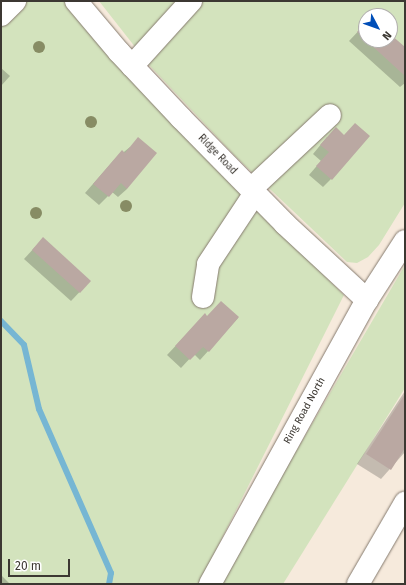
<!DOCTYPE html>
<style>
body{margin:0}
#map{position:relative;width:406px;height:585px;overflow:hidden;background:#f6eadc;font-family:"Fira Sans",sans-serif}
div>[style]{position:absolute}
[style*='--x']{left:calc(var(--x)*1px);top:calc(var(--y)*1px);width:calc(var(--w)*1px);rotate:calc(var(--a)*1deg)}
.green>*{inset:0;background:#d3e3bd}
.shadow>*{inset:0;background:#0003}
.stream>*{height:6px;margin:-3px;padding:0 3px;transform-origin:3px;border-radius:3px;background:#76b6d3}
.building>*{inset:0;background:#baa8a2}
.roads{filter:drop-shadow(0 0 1px #857a6e) drop-shadow(0 0 1px #857a6e)}
.minor>*{height:22px;margin:-11px;padding:0 11px;transform-origin:11px;border-radius:11px;background:#fff}
.trees>*{width:12px;height:12px;margin:-6px;border-radius:50%;background:#878c64}
span{translate:-50% -50%;white-space:nowrap;text-align:center;line-height:1.15;-webkit-text-stroke:3.5px #fff;paint-order:stroke}
.street-label{font-size:10px;color:#3c3832}
.frame{position:absolute;inset:0;border:2px solid #3c3832;pointer-events:none}
.north{position:absolute;left:358px;top:8px;width:40px;height:40px;box-sizing:border-box;background:#fff;border:1px solid #b1afad;border-radius:50%;rotate:131deg;font-size:11px;font-weight:700;line-height:16px;text-align:center;color:#3c3832}
.north::after{content:'';display:block;margin:auto;width:14px;height:18px;background:#004eb8;clip-path:polygon(50% 0,100% 100%,50% 72%,0 100%)}
.scale{position:absolute;left:8px;top:559px;width:62px;height:18px;box-sizing:border-box;border:2px solid #3c3832;border-top:0;padding-left:5px;font-size:12px;line-height:14px;white-space:nowrap;color:#3c3832;-webkit-text-stroke:3px #fff;paint-order:stroke}
</style>
<div id="map">
<div class="green">
<i style="clip-path:polygon(1px 1px,64px 1px,214px 167px,344px 295px,199px 584px,1px 584px)"></i>
<i style="clip-path:polygon(evenodd,99px 1px,405px 1px,405px 203px,379px 245px,368px 257px,357px 263px,347px 262px,235px 156px,150px 66px,99px 1px,366px 16px,390px 16px,390px 40px,366px 40px,366px 16px)"></i>
<i style="clip-path:polygon(405px 265px,405px 388px,283px 584px,221px 584px,240px 547px)"></i>
</div>
<div class="shadow">
<i style="clip-path:polygon(366px 23px,366px 40px,390px 40px,390px 35px,405px 49px,405px 83px,400px 87px,349px 41px)"></i>
<i style="clip-path:polygon(1px 68px,10px 76px,1px 86px)"></i>
<i style="clip-path:polygon(343px 136px,331px 179px,323px 187px,309px 175px,321px 161px,313px 154px,327px 137px)"></i>
<i style="clip-path:polygon(130px 147px,127px 189px,118px 197px,112px 192px,99px 205px,85px 193px,114px 160px)"></i>
<i style="clip-path:polygon(35px 247px,90px 281px,71px 301px,24px 259px)"></i>
<i style="clip-path:polygon(207px 317px,238px 318px,200px 360px,194px 354px,181px 368px,167px 355px,197px 323px)"></i>
<i style="clip-path:polygon(405px 391px,405px 452px,381px 479px,357px 464px)"></i>
<i style="clip-path:polygon(1px 575px,10px 584px,1px 584px)"></i>
</div>
<div class="stream">
<i style="--x:1;--y:321;--w:33;--a:46"></i>
<i style="--x:24;--y:345;--w:66;--a:76.8"></i>
<i style="--x:39;--y:409;--w:179;--a:66.3"></i>
<i style="--x:111;--y:573;--w:11;--a:100"></i>
</div>
<div class="building">
<i style="clip-path:polygon(366px 22px,366px 40px,390px 40px,390px 34px,405px 47px,405px 76px,357px 32px)"></i>
<i style="clip-path:polygon(355px 123px,370px 136px,332px 180px,316px 166px,329px 152px,320px 145px,336px 127px,344px 135px)"></i>
<i style="clip-path:polygon(138px 137px,157px 153px,127px 189px,121px 183px,109px 197px,93px 184px,122px 150px,125px 153px)"></i>
<i style="clip-path:polygon(43px 237px,91px 281px,80px 293px,32px 250px)"></i>
<i style="clip-path:polygon(221px 301px,239px 317px,209px 352px,203px 347px,190px 360px,175px 346px,205px 313px,207px 316px)"></i>
<i style="clip-path:polygon(405px 394px,405px 448px,391px 470px,366px 454px)"></i>
</div>
<div class="roads">
<div class="minor">
<i style="--x:76;--y:1;--w:67;--a:49.9"></i>
<i style="--x:119;--y:52;--w:91;--a:46.8"></i>
<i style="--x:181;--y:118;--w:148;--a:45.5"></i>
<i style="--x:285;--y:224;--w:112;--a:42.8"></i>
<i style="--x:1;--y:15;--w:20;--a:-45"></i>
<i style="--x:132;--y:66;--w:88;--a:-47.8"></i>
<i style="--x:251;--y:189;--w:108;--a:-43.1"></i>
<i style="--x:203;--y:297;--w:33;--a:-81"></i>
<i style="--x:208;--y:264;--w:85;--a:-56.5"></i>
<i style="--x:210;--y:584;--w:325;--a:-61.1"></i>
<i style="--x:367;--y:300;--w:70;--a:-57.2"></i>
<i style="--x:358;--y:584;--w:94;--a:-59.9"></i>
</div>
</div>
<div class="trees">
<i style="left:39px;top:47px"></i>
<i style="left:91px;top:122px"></i>
<i style="left:126px;top:206px"></i>
<i style="left:36px;top:213px"></i>
</div>
<div class="street-label">
<span style="left:217px;top:155px;rotate:46deg">Ridge Road</span>
<span style="left:305px;top:411px;rotate:-61deg">Ring Road North</span>
</div>
<div class="frame"></div>
<div class="north">N</div>
<div class="scale">20 m</div>
</div>
